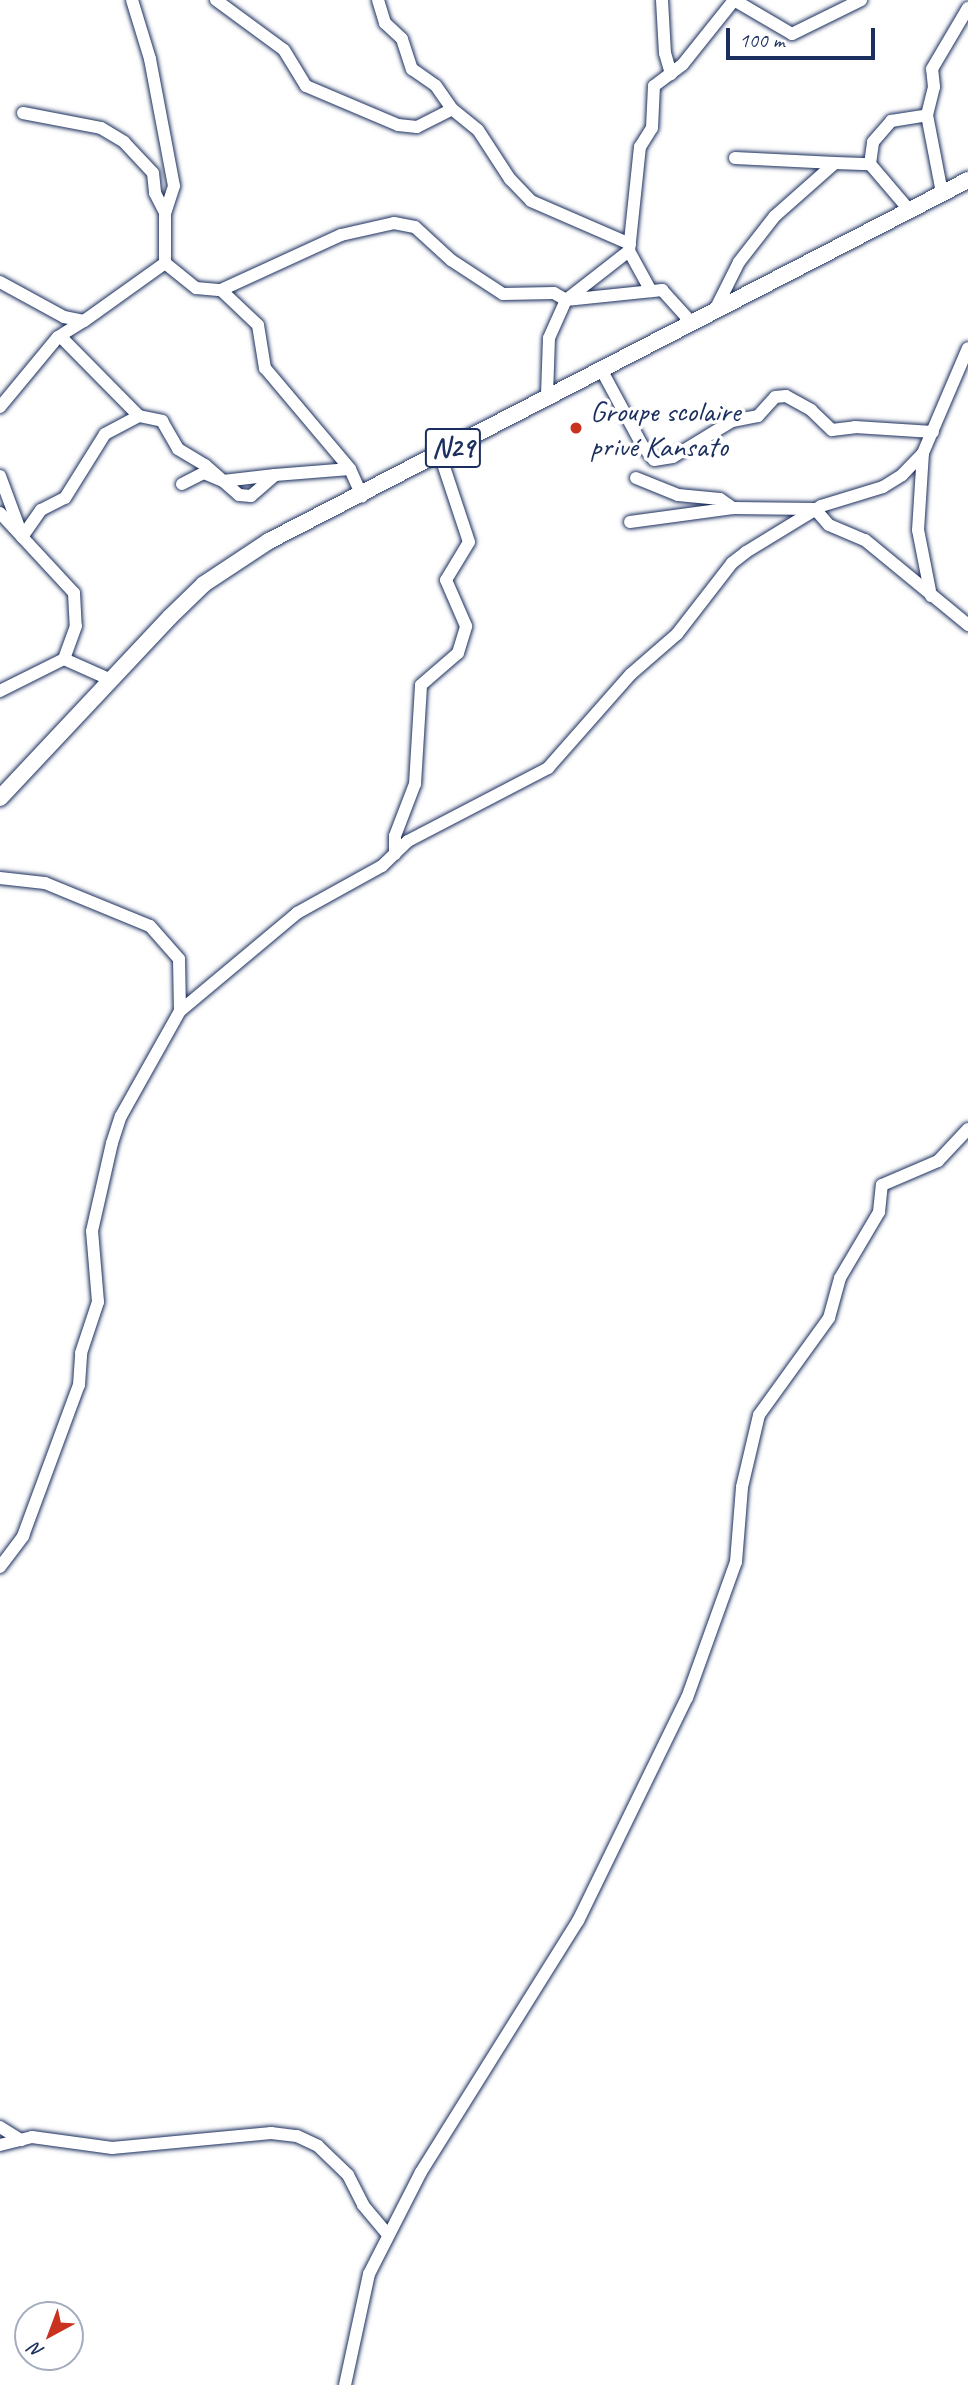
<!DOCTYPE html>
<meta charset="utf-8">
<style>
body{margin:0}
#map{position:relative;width:968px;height:2385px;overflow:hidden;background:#fff;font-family:Caveat,sans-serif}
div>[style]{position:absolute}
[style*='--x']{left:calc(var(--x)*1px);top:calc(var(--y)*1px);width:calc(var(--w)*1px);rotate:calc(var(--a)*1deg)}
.roads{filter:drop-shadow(0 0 2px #1b2f5e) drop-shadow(0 0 2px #1b2f5e)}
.minor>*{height:12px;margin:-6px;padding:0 6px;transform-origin:6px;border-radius:6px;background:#fff}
.major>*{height:16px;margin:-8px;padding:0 8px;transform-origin:8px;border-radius:8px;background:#fff}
.dots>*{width:19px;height:19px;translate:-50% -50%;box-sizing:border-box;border:4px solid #fff;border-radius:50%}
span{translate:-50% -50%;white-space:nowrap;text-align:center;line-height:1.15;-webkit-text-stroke:7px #fff;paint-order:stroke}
.shield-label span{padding:2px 5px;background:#fff;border:2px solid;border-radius:5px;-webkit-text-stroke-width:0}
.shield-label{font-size:28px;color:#1b2f5e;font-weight:700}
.poi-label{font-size:30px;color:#1b2f5e}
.left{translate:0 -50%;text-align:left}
.north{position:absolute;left:14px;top:2301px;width:70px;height:70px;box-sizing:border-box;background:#fff;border:2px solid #a4acbf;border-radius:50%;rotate:221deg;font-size:19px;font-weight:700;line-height:28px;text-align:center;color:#1b2f5e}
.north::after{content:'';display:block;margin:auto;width:24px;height:32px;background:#c8321e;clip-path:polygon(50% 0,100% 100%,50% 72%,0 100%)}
.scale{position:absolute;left:726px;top:28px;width:149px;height:32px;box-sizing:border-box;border:4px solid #1b2f5e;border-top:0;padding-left:9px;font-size:21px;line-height:24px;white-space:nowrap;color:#1b2f5e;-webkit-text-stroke:5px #fff;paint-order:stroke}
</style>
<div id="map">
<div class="roads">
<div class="minor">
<i style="--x:132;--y:0;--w:62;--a:73"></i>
<i style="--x:150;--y:59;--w:129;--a:79.3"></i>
<i style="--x:174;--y:186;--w:28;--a:108"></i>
<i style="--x:165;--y:213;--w:50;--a:90"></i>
<i style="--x:165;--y:263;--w:40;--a:39"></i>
<i style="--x:196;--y:288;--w:25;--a:5"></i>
<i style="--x:221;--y:290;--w:51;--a:43.4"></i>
<i style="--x:258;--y:325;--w:44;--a:80.8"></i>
<i style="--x:265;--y:368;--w:132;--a:49.9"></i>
<i style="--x:350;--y:469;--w:30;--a:66"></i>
<i style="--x:216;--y:0;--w:84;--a:36.3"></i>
<i style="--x:284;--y:50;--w:42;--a:58.6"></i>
<i style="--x:306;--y:86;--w:100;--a:23"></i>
<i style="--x:398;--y:125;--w:19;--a:6"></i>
<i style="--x:417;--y:127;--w:39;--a:-27"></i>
<i style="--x:378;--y:0;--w:24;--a:73"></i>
<i style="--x:385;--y:23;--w:23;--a:43"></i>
<i style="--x:402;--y:39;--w:32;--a:72"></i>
<i style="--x:412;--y:69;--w:29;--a:35"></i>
<i style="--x:436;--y:86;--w:28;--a:55"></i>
<i style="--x:452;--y:109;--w:33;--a:39"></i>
<i style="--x:478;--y:130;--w:59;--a:56.9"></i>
<i style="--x:510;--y:179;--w:30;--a:46"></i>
<i style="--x:531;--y:201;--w:108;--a:23.5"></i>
<i style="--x:662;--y:0;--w:53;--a:86.8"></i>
<i style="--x:665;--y:53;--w:22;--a:74"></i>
<i style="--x:23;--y:113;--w:79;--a:10.9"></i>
<i style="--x:101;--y:128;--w:27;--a:31"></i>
<i style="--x:124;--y:142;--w:42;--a:46.9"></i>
<i style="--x:153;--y:173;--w:20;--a:84"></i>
<i style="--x:155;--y:193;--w:22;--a:63"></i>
<i style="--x:927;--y:115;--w:79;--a:79.1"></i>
<i style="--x:735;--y:158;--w:100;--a:2.9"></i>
<i style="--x:870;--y:164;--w:62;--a:49.6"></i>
<i style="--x:629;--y:251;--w:46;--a:61.2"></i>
<i style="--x:0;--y:282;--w:73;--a:28.7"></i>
<i style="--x:64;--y:317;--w:20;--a:11"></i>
<i style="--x:84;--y:321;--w:100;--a:-35.6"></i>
<i style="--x:221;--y:290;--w:132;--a:-24.6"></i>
<i style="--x:341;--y:235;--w:54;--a:-12.8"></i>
<i style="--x:394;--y:223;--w:21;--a:11"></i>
<i style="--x:415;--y:227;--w:49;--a:42.5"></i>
<i style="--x:451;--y:260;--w:62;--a:33.2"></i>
<i style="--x:503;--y:294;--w:51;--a:-1.1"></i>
<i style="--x:554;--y:293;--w:14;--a:30"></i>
<i style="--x:566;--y:300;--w:97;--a:-5.9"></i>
<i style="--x:662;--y:290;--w:43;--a:47.8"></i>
<i style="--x:714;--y:312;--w:56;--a:-63.4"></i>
<i style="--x:739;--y:262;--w:58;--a:-52"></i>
<i style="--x:775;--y:216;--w:80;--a:-41.5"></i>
<i style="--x:835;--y:163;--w:35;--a:2"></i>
<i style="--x:870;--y:164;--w:22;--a:-82"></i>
<i style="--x:873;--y:142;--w:28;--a:-49"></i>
<i style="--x:891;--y:121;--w:36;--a:-9"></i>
<i style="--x:927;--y:115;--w:29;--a:-76"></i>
<i style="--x:934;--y:87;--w:18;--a:-96"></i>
<i style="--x:932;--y:69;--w:71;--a:-59.5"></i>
<i style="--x:61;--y:337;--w:111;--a:45.4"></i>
<i style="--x:139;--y:416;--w:24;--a:12"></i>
<i style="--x:162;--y:421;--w:32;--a:60"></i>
<i style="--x:178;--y:449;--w:31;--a:31"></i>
<i style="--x:205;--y:465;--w:45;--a:41.4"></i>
<i style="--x:239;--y:495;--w:12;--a:5"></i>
<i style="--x:251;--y:496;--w:32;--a:-41"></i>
<i style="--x:275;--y:475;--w:75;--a:-4.6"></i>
<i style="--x:602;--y:371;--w:84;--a:61.6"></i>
<i style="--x:642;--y:445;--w:19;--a:51"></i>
<i style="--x:654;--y:460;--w:19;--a:-9"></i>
<i style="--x:673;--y:457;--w:69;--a:-31.4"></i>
<i style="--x:732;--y:421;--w:26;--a:-11"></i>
<i style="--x:758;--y:416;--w:25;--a:-48"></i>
<i style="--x:775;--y:397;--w:11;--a:-5"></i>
<i style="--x:786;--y:396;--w:29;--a:29"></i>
<i style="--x:811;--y:410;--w:29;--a:44"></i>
<i style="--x:832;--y:430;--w:23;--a:-7"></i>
<i style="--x:855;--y:427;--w:78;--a:3.7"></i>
<i style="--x:547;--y:395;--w:57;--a:-88"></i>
<i style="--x:549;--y:338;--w:42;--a:-65.9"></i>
<i style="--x:566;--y:300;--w:80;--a:-37.9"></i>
<i style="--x:629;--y:251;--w:105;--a:-84"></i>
<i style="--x:640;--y:147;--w:22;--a:-58"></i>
<i style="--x:652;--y:128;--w:42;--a:-87.3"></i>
<i style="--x:654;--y:86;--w:36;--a:-37"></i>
<i style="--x:683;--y:64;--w:82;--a:-51.4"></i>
<i style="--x:734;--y:0;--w:67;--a:30.4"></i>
<i style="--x:792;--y:34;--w:77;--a:-26.2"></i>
<i style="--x:0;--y:407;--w:91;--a:-50.4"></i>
<i style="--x:58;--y:337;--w:31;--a:-32"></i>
<i style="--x:0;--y:476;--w:58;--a:69.7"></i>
<i style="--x:636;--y:478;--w:45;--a:22"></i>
<i style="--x:678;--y:495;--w:42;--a:5.4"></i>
<i style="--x:720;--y:499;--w:16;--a:35"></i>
<i style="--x:182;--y:484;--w:25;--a:-27"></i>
<i style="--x:204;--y:473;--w:21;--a:23"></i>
<i style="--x:223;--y:481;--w:52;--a:-6.6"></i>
<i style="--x:815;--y:509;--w:21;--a:49"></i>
<i style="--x:829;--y:525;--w:39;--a:23"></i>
<i style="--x:865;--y:540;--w:134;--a:39.5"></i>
<i style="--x:0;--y:513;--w:109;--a:47.2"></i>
<i style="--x:74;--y:593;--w:33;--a:87"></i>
<i style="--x:76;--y:626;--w:35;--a:110"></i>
<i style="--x:64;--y:659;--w:72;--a:153.4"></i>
<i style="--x:630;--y:522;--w:104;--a:-7.7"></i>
<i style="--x:733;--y:508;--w:82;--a:0.7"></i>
<i style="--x:22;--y:537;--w:33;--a:-55"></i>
<i style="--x:41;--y:510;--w:27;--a:-27"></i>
<i style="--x:65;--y:498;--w:75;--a:-58"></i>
<i style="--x:105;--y:434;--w:38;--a:-28"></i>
<i style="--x:931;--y:596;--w:67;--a:-101.1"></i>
<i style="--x:918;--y:530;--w:77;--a:-86.3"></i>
<i style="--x:923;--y:453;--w:114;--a:-66.8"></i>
<i style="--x:64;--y:659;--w:51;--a:24.1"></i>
<i style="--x:395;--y:854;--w:18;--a:-90"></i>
<i style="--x:395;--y:836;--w:56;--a:-69"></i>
<i style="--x:415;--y:784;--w:99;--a:-86.5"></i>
<i style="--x:421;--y:685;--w:49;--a:-40.9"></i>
<i style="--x:458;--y:653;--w:28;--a:-73"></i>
<i style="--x:466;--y:626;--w:50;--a:-113.5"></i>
<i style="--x:446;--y:580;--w:44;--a:-58.8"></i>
<i style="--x:469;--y:542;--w:92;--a:-108.4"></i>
<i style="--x:0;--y:878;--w:45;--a:6.3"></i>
<i style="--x:45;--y:883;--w:113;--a:22.3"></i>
<i style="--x:150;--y:926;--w:44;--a:48.7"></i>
<i style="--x:179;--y:959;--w:51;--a:88.9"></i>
<i style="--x:0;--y:1567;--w:39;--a:-53"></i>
<i style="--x:23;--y:1536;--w:161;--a:-69.7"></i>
<i style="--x:79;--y:1385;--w:32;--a:-86"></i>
<i style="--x:81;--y:1353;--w:54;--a:-71.6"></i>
<i style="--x:98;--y:1302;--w:71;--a:-94.8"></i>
<i style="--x:92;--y:1231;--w:90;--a:-77.2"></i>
<i style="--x:112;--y:1143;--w:28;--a:-72"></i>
<i style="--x:121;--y:1116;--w:120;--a:-60.7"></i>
<i style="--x:180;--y:1011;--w:153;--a:-39.9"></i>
<i style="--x:297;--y:913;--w:97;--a:-28.9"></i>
<i style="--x:382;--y:866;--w:36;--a:-44"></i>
<i style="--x:408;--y:841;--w:158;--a:-27.5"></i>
<i style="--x:548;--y:768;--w:125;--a:-48.6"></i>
<i style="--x:631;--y:674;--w:61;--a:-41"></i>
<i style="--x:677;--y:634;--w:90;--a:-52.2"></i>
<i style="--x:732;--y:563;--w:18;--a:-38"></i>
<i style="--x:746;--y:552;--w:88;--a:-31.5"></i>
<i style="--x:821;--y:506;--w:65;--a:-17"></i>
<i style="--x:883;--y:487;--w:22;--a:-32"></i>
<i style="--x:902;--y:475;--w:30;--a:-46"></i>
<i style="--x:0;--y:2127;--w:25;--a:32"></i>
<i style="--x:0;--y:2145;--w:33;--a:-14"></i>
<i style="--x:32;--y:2137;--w:81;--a:7.8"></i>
<i style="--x:112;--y:2148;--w:160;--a:-5.4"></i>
<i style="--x:271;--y:2133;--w:26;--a:7"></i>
<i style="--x:297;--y:2136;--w:23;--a:25"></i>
<i style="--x:318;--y:2146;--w:42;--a:44"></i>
<i style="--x:348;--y:2175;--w:34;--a:63"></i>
<i style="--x:363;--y:2205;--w:39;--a:50"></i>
<i style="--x:345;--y:2385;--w:114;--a:-77.8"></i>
<i style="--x:369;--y:2274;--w:114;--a:-63"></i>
<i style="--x:421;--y:2172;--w:296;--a:-58"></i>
<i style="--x:578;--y:1921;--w:248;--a:-64"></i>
<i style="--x:687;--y:1698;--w:145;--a:-70.2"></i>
<i style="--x:736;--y:1562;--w:75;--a:-85.4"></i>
<i style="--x:742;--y:1487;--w:74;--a:-76.7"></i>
<i style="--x:759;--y:1415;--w:120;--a:-54.2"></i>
<i style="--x:829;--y:1318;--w:41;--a:-74.6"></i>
<i style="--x:840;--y:1278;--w:77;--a:-59.4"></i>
<i style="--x:879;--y:1212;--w:27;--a:-84"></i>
<i style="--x:882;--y:1185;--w:61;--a:-23.2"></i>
<i style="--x:938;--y:1161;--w:44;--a:-46.8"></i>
</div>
<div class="major">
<i style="--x:0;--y:798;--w:248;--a:-46.8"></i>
<i style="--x:170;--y:617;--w:47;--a:-44.1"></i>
<i style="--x:204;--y:584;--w:78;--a:-33.5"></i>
<i style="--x:269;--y:541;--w:787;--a:-27.31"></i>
</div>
</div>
<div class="dots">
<i style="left:576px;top:428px;background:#c8321e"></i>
</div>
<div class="shield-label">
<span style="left:453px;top:448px">N29</span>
</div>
<div class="poi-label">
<span class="left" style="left:590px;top:428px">Groupe scolaire<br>privé Kansato</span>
</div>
<div class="north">N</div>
<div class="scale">100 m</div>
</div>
